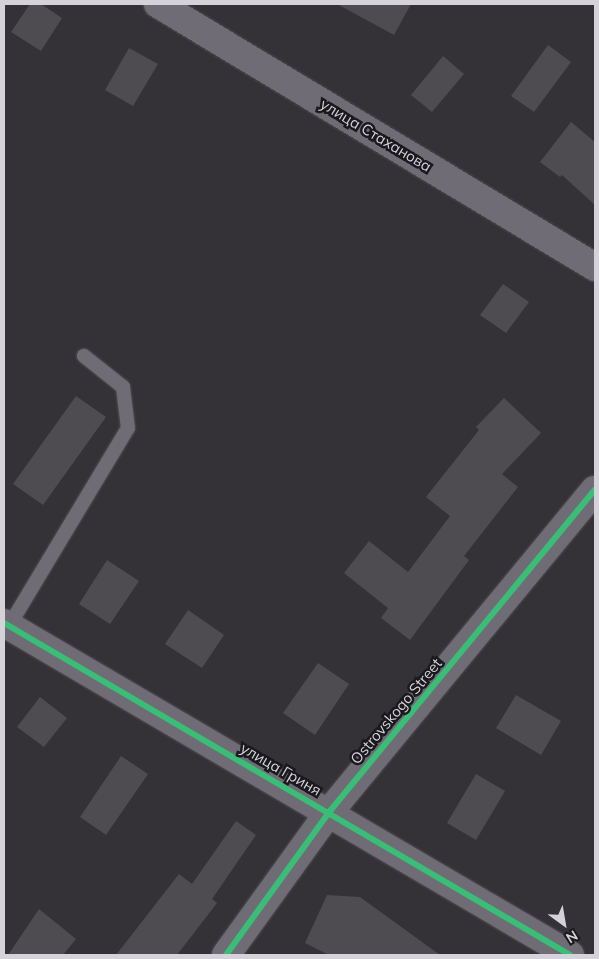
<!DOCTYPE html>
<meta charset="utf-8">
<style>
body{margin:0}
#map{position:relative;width:599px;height:959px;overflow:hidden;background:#343236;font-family:Mulish,sans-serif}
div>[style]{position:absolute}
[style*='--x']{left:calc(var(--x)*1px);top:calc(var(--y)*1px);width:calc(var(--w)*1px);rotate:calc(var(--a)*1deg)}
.building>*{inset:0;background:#4e4c50}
.roads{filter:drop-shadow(0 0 1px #515053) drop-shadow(0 0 1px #515053)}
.service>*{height:14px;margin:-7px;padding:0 7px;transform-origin:7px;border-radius:7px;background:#706c75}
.minor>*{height:28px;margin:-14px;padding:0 14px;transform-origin:14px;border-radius:14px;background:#706c75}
.tertiary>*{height:28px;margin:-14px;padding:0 14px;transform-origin:14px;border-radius:14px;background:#706c75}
.cycleway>*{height:6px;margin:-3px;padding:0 3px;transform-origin:3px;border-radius:3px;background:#3abd76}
span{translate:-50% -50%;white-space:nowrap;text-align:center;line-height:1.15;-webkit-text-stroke:5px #1a191d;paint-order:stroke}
.street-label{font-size:15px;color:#d5d3d9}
.frame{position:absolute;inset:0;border:5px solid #d5d3d9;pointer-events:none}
.north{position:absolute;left:539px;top:899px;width:50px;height:50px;-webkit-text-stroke:4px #1a191d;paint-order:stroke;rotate:148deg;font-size:14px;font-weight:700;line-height:20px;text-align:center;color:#d5d3d9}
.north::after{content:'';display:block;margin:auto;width:18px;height:22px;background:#d5d3d9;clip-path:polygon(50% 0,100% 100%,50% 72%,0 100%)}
</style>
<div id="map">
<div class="building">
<i style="clip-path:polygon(30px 4px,41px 4px,62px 18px,41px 51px,11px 32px)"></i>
<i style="clip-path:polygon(337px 4px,411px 4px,394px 35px)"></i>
<i style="clip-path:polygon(548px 45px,571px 62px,534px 112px,511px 96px)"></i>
<i style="clip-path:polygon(129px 48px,158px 64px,133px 106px,105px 90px)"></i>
<i style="clip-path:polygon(443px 56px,464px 74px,432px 112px,411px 95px)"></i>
<i style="clip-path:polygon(571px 122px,595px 142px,595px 205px,562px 175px,560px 177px,540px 162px)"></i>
<i style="clip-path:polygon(503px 284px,529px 302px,506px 333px,480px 315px)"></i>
<i style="clip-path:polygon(76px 396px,106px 417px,43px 505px,13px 484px)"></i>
<i style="clip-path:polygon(504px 398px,541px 433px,502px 474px,518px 487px,464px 556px,469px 560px,410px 640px,381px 618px,388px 608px,344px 573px,369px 541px,408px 572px,450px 516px,426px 497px,479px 430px,476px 427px)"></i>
<i style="clip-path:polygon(107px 560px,139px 581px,110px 624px,79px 604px)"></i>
<i style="clip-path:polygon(188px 610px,224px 635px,202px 668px,165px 644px)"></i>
<i style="clip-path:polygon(318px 663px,349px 684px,315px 735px,283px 713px)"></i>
<i style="clip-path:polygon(516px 695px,561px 721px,541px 755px,496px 728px)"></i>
<i style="clip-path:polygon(40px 697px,67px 718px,44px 747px,17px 727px)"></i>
<i style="clip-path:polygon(121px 756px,148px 774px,106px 835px,80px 817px)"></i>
<i style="clip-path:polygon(476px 774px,505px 791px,476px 840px,447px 823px)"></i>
<i style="clip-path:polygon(236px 821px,256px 835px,212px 899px,217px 903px,177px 955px,116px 955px,179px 874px,192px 884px)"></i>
<i style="clip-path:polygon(327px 895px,360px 897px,440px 955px,329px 955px,305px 943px)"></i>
<i style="clip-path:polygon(39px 909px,76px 939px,63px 955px,8px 955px)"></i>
</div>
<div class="roads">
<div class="service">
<i style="--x:9;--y:626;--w:231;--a:-59"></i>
<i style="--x:128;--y:428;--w:41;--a:-97"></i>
<i style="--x:123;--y:387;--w:50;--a:-141.5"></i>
</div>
<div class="minor">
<i style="--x:158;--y:4;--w:510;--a:31.04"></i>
<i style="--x:4;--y:623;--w:656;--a:30.39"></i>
</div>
<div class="tertiary">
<i style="--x:226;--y:955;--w:178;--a:-54.2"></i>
<i style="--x:330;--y:811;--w:416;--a:-50.5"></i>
</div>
</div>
<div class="cycleway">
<i style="--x:4;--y:623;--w:656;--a:30.39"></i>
<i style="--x:226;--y:955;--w:178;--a:-54.2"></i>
<i style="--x:330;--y:811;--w:416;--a:-50.5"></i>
</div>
<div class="street-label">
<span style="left:376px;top:135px;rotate:31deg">улица Стаханова</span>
<span style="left:396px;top:711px;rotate:-50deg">Ostrovskogo Street</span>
<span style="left:281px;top:769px;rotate:30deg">улица Гриня</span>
</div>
<div class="frame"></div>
<div class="north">N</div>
</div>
